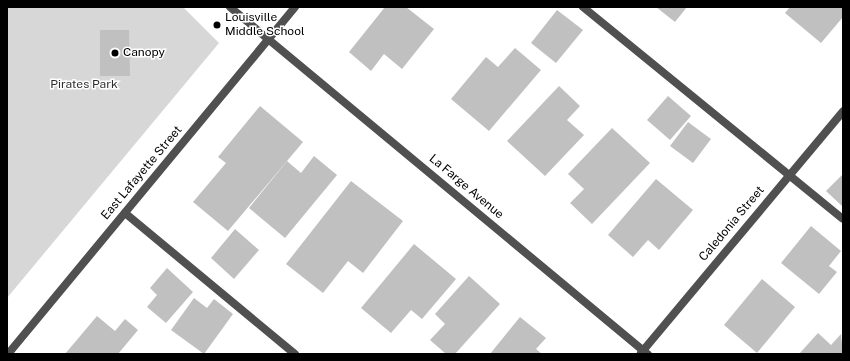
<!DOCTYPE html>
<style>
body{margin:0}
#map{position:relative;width:850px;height:361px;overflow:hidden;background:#fff;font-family:"Public Sans",sans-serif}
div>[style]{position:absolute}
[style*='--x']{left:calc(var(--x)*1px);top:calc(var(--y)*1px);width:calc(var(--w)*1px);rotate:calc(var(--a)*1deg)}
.green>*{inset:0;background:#d7d7d7}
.building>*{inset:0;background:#c0c0c0}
.lane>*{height:8px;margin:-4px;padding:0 4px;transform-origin:4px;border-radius:4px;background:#505050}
.street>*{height:8px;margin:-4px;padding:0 4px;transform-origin:4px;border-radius:4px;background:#505050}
.dots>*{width:11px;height:11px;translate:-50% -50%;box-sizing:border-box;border:2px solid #fff;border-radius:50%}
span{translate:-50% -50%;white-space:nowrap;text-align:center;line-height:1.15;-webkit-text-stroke:3px #fff;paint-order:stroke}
.poi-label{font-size:12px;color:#000}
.left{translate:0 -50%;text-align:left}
.park-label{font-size:12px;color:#2e2e2e}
.street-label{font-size:12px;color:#000}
.frame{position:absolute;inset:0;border:8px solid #000;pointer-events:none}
</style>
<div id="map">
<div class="green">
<i style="clip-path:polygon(7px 7px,183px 7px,219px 43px,7px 298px)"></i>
</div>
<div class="building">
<i style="clip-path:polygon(385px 7px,406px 7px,434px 29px,402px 69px,384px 54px,371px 71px,349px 52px)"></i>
<i style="clip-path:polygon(656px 7px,687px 7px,675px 22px)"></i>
<i style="clip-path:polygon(790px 7px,843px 7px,843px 17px,821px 43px,785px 13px)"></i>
<i style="clip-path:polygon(557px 10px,583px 30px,556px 63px,531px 43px)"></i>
<i style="clip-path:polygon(100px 30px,129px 30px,130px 76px,100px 76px)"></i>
<i style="clip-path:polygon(515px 48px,541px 70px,489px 131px,451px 99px,486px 57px,498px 67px)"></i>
<i style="clip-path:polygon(559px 86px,580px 106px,567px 120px,584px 135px,545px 176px,507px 141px)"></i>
<i style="clip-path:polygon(668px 96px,691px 116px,670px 140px,647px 120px)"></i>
<i style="clip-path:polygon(260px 106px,303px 142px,228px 231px,193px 202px,226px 163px,218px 157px)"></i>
<i style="clip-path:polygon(688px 122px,711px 139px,693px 163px,670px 146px)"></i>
<i style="clip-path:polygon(612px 128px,650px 163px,592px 224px,570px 203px,584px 189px,568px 174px)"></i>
<i style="clip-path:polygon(314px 156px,337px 175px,285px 238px,249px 208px,287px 161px,301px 173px)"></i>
<i style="clip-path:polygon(843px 174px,843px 207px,826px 191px)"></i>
<i style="clip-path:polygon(656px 179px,693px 210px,659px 250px,648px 240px,633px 257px,608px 235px)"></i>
<i style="clip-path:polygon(351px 181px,403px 221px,363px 273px,348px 261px,323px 293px,286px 264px)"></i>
<i style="clip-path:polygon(811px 226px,841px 251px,829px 266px,837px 272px,819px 294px,781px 263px)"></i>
<i style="clip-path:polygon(235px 229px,259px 250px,234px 279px,211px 258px)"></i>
<i style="clip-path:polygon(414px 244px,456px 279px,422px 319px,411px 310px,391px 333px,361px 308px)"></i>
<i style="clip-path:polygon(167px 268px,193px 292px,166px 323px,147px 307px,157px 295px,150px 288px)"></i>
<i style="clip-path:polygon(469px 276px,500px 304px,455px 354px,446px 354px,430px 340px,445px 324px,435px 314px)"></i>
<i style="clip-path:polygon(762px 279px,795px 307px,757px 353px,724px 325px)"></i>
<i style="clip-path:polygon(194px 298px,207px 308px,214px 299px,233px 314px,204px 354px,171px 330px)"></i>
<i style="clip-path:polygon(97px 316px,115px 331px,125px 319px,138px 330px,118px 354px,65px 354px)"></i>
<i style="clip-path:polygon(520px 317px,546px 338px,536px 349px,542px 354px,490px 354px)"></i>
<i style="clip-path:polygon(818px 333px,831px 345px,841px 334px,843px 354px,799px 354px)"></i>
</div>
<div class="lane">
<i style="--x:230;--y:7;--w:50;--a:40.1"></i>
<i style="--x:583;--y:7;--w:335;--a:39.2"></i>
<i style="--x:125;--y:213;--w:221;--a:39.7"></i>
</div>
<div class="street">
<i style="--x:268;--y:39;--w:494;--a:39.7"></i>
<i style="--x:641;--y:353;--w:315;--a:-50.1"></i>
<i style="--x:8;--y:354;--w:450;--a:-50.4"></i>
</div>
<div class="dots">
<i style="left:217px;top:25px;background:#000"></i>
<i style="left:115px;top:53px;background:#000"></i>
</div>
<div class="poi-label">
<span class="left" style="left:225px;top:25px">Louisville<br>Middle School</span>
<span class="left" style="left:123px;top:53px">Canopy</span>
</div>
<div class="park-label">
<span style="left:84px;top:85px">Pirates Park</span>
</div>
<div class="street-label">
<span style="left:142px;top:173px;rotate:-50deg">East Lafayette Street</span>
<span style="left:466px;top:187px;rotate:40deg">La Farge Avenue</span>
<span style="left:732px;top:224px;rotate:-50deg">Caledonia Street</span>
</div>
<div class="frame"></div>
</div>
